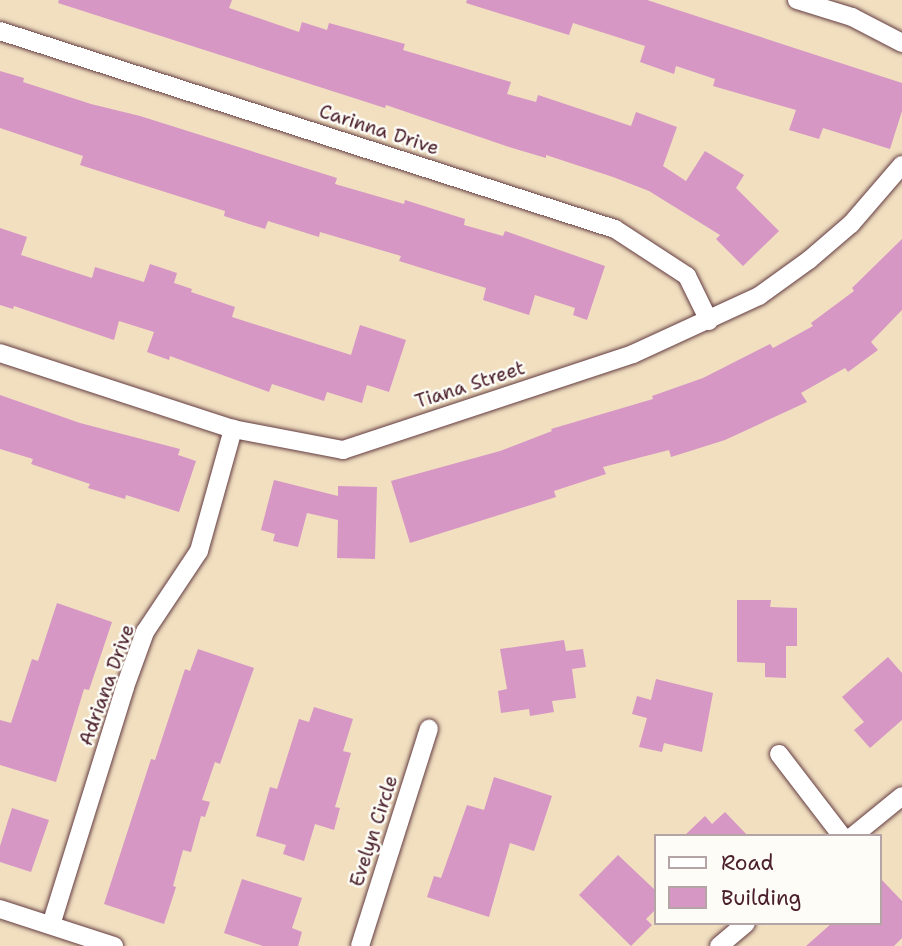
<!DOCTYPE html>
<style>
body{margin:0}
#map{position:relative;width:902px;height:946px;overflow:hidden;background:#f1dfc0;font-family:"Shantell Sans",sans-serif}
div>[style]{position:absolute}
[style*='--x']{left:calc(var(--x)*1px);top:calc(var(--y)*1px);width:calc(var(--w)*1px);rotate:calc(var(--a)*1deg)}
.building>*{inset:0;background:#d697c4}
.roads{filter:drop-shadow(0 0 2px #633c41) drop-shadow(0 0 2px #633c41)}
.minor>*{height:18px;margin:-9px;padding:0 9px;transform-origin:9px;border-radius:9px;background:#fff}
span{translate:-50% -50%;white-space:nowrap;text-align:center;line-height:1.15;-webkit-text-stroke:5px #fdfcf7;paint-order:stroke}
.street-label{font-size:19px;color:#4a1f2b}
.legend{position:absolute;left:654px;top:834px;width:228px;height:91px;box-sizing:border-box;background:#fdfcf7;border:2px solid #b5a4a5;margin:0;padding:9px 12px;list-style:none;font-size:21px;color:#4a1f2b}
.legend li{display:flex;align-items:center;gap:14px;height:35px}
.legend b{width:35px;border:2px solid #b5a4a5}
</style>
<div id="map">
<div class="building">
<i style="clip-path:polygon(59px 0,232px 0,229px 8px,299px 32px,302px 22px,327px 30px,329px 23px,405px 44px,403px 50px,511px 82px,507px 94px,536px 102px,538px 95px,631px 126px,636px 112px,677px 127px,663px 166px,686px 181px,705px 151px,744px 175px,736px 188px,779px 231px,743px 266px,716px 239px,720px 235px,649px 191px,613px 177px,546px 155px,546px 158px,509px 147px,386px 105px,385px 108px,58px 3px)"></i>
<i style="clip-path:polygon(467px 0,647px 0,902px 83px,902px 111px,890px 149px,823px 128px,819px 139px,789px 130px,796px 110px,713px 86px,715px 79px,676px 66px,674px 74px,640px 62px,645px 46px,573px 23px,569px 35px,466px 3px)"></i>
<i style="clip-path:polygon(0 71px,24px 78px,23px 82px,91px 104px,140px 116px,337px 178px,335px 184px,404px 204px,405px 200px,465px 219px,464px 225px,503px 236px,505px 231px,605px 266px,587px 320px,573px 315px,575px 308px,535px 295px,529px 315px,483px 300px,486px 288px,399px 261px,401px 256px,320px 232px,319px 237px,268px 221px,265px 229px,224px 216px,225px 211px,80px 165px,83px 156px,0 128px)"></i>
<i style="clip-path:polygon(0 228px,27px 237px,21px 255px,92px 278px,95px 267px,144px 282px,150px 264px,177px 273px,174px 283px,192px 289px,191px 292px,235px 307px,232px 317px,351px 355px,360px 325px,406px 340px,389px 392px,367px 385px,362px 403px,327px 392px,324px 401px,272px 384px,269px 392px,170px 356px,169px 360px,147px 352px,154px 332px,119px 321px,114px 340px,14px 306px,13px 309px,0 305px)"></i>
<i style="clip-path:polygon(902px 239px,902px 310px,871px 342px,878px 350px,848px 372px,845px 368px,801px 393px,807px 402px,725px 440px,671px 457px,669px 450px,603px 467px,606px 474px,554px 491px,556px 497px,410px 543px,391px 481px,500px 451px,552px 431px,551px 429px,653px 399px,652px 396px,703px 378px,770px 344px,773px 348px,813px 326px,811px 323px,854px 291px,852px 288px)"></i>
<i style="clip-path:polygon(0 395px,80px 423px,180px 449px,178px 455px,196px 461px,179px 512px,126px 495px,125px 499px,88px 488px,90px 484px,31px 464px,33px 459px,0 449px)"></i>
<i style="clip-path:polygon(274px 480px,338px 496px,338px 486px,377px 487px,375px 559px,337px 558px,338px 520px,307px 513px,298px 547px,273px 541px,275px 534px,261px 530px)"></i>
<i style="clip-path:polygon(737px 600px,771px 600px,770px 607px,797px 608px,797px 646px,786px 646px,786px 678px,765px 677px,765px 663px,737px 662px)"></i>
<i style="clip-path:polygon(57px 603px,112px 622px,89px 690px,84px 689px,56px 782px,0 765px,0 720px,11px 723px,32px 659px,38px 661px)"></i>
<i style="clip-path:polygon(564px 640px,566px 651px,583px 649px,586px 667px,572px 669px,576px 698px,552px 701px,554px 712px,530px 716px,529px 709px,501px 713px,498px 691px,507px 689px,500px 649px)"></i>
<i style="clip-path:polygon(198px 649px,254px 668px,220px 764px,215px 762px,202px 800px,210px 802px,205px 817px,201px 816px,191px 852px,183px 850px,173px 886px,176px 887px,164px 924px,104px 904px,151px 759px,155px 760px,185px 669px,190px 671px)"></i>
<i style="clip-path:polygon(888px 657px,902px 673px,902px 720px,870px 748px,854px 730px,864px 722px,842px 697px)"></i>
<i style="clip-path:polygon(656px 679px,713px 693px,702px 752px,664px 743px,662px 752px,639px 747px,647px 718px,632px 714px,637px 696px,651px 700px)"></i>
<i style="clip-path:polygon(314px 707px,353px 719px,343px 751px,351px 753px,335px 807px,340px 808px,334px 830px,315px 824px,304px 861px,283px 854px,286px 845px,256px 836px,270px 787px,277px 789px,299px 719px,309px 722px)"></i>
<i style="clip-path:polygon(494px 777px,552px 796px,534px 851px,510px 843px,489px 917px,427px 897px,434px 876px,441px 878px,467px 805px,484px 810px)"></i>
<i style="clip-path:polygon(12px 808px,49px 820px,31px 872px,0 862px,0 846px)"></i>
<i style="clip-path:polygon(725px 812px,748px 836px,684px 836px,705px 816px,712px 824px)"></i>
<i style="clip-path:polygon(618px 855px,655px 890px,655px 910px,646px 919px,652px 925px,631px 946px,579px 895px)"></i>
<i style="clip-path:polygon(879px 877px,902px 901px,902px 938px,894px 946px,806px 946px,832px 923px,879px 923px)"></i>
<i style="clip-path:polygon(242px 879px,302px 898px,292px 928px,302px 932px,298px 946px,263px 946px,224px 933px)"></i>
</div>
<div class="roads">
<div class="minor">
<i style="--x:797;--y:0;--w:58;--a:17.2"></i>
<i style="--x:852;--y:17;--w:56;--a:27.5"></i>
<i style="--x:0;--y:31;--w:646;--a:17.85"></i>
<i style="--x:615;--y:229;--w:86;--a:33.1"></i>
<i style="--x:687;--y:276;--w:50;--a:63.9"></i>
<i style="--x:0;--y:353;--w:245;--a:18.1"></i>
<i style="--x:233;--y:429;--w:112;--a:10.8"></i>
<i style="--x:343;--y:450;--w:305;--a:-18.3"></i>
<i style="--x:633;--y:354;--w:139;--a:-24.7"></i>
<i style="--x:759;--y:296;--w:62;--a:-35.8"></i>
<i style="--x:809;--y:260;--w:55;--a:-40.6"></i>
<i style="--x:851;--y:224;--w:78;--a:-49.2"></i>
<i style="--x:779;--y:754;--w:103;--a:52.5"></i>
<i style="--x:853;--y:836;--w:63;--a:-39.2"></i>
<i style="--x:0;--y:909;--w:120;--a:18"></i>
<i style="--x:51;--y:925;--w:249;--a:-72.7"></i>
<i style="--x:125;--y:687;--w:59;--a:-70"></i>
<i style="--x:145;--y:632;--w:97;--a:-56.3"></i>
<i style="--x:199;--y:551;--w:127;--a:-74.4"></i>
<i style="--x:360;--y:946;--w:228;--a:-72.4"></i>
<i style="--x:719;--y:946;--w:35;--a:-40"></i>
</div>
</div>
<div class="street-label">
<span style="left:379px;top:130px;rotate:18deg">Carinna Drive</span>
<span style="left:470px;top:385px;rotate:-18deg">Tiana Street</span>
<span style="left:107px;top:685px;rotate:-70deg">Adriana Drive</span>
<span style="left:374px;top:831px;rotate:-72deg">Evelyn Circle</span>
</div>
<ul class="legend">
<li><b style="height:9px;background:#fff"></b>Road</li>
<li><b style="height:19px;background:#d697c4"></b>Building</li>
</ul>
</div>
